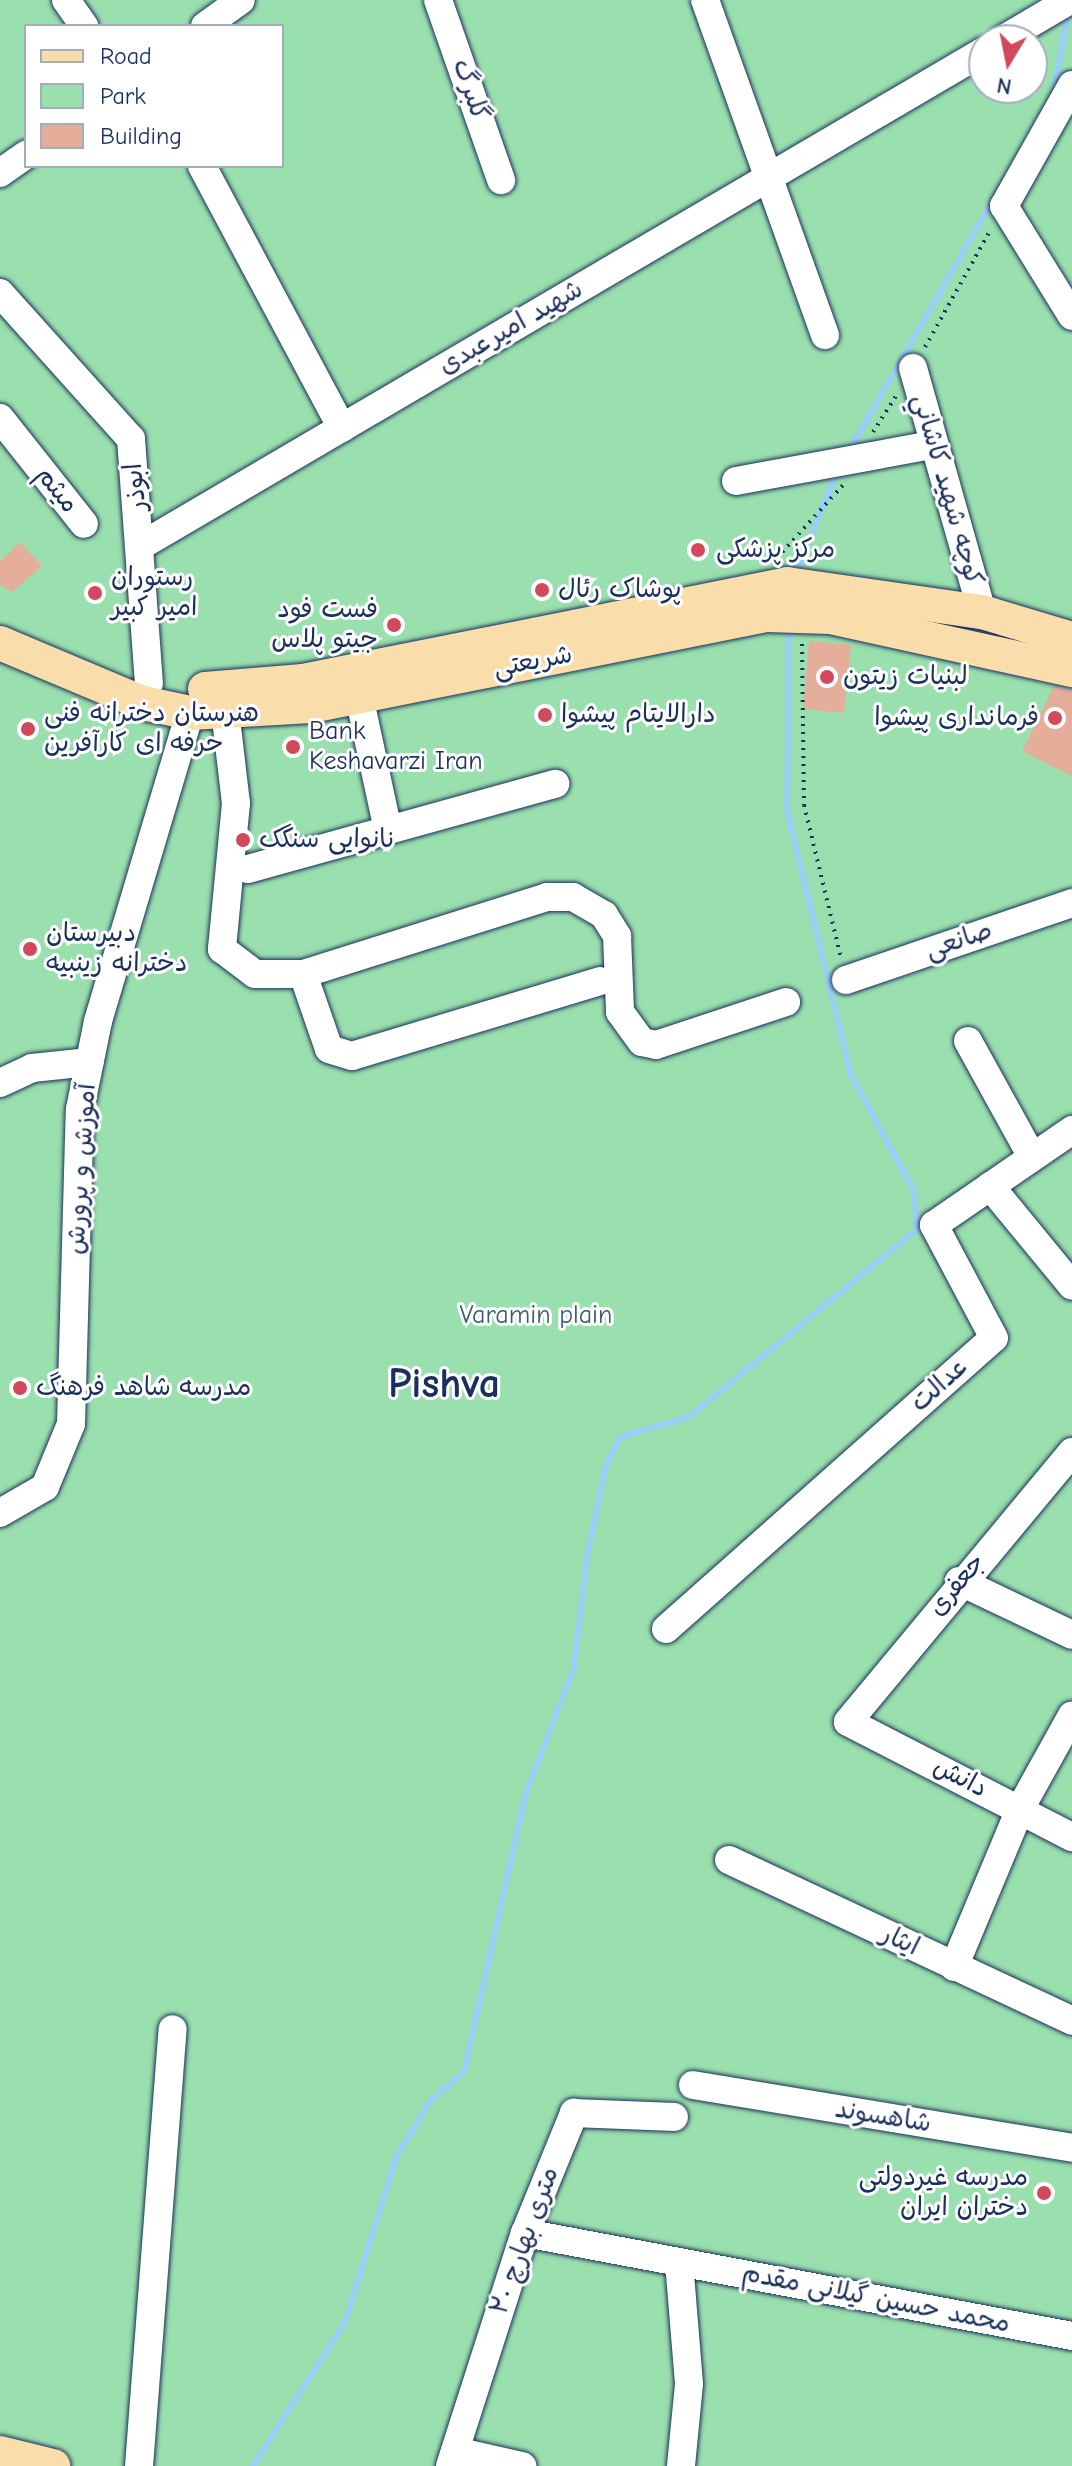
<!DOCTYPE html>
<meta charset="utf-8">
<style>
body{margin:0}
#map{position:relative;width:1072px;height:2466px;overflow:hidden;background:#fff;font-family:"Comic Neue","Playpen Sans Arabic",sans-serif}
div>[style]{position:absolute}
[style*='--x']{left:calc(var(--x)*1px);top:calc(var(--y)*1px);width:calc(var(--w)*1px);rotate:calc(var(--a)*1deg)}
.green>*{inset:0;background:#9ae0ae}
.stream>*{height:6px;margin:-3px;padding:0 3px;transform-origin:3px;border-radius:3px;background:#99cef7}
.building>*{inset:0;background:#e5ae9b}
.path>*{height:4px;margin-top:-2px;transform-origin:0;background:repeating-linear-gradient(90deg,#1b2f5e 0 2px,transparent 0 8px)}
.roads{filter:drop-shadow(0 0 2px #1b2f5e) drop-shadow(0 0 2px #1b2f5e)}
.minor>*{height:28px;margin:-14px;padding:0 14px;transform-origin:14px;border-radius:14px;background:#fff}
.major>*{height:34px;margin:-17px;padding:0 17px;transform-origin:17px;border-radius:17px;background:#f9deab}
.dots>*{width:22px;height:22px;translate:-50% -50%;box-sizing:border-box;border:4px solid #fff;border-radius:50%}
span{translate:-50% -50%;white-space:nowrap;text-align:center;line-height:1.15;-webkit-text-stroke:6px #fff;paint-order:stroke}
.street-label{font-size:26px;color:#1b2f5e}
.poi-label{font-size:26px;color:#1b2f5e}
.left{translate:0 -50%;text-align:left}
.right{translate:-100% -50%;text-align:right}
.park-label{font-size:26px;color:#3b5b72}
.town-label{font-size:42px;color:#1b2f5e;font-weight:700}
.legend{position:absolute;left:24px;top:24px;width:260px;height:144px;box-sizing:border-box;background:#fff;border:2px solid #a4acbf;margin:0;padding:10px 14px;list-style:none;font-size:24px;color:#1b2f5e}
.legend li{display:flex;align-items:center;gap:16px;height:40px}
.legend b{width:40px;border:2px solid #a4acbf}
.north{position:absolute;left:968px;top:24px;width:80px;height:80px;box-sizing:border-box;background:#fff;border:2px solid #a4acbf;border-radius:50%;rotate:190deg;font-size:22px;font-weight:700;line-height:32px;text-align:center;color:#1b2f5e}
.north::after{content:'';display:block;margin:auto;width:28px;height:36px;background:#d1495b;clip-path:polygon(50% 0,100% 100%,50% 72%,0 100%)}
</style>
<div id="map">
<div class="green">
<i style="clip-path:polygon(evenodd,0 0,1072px 0,1072px 2466px,0 2466px,0 0,26px 26px,282px 26px,282px 166px,26px 166px,26px 26px,0 0,984px 40px,1032px 40px,1032px 88px,984px 88px,984px 40px)"></i>
</div>
<div class="stream">
<i style="--x:1053;--y:93;--w:85;--a:-79.1"></i>
<i style="--x:849;--y:451;--w:289;--a:-60.2"></i>
<i style="--x:796;--y:574;--w:111;--a:-68.3"></i>
<i style="--x:253;--y:2466;--w:171;--a:-57.4"></i>
<i style="--x:345;--y:2322;--w:175;--a:-72.7"></i>
<i style="--x:397;--y:2155;--w:65;--a:-58.3"></i>
<i style="--x:431;--y:2100;--w:43;--a:-40.3"></i>
<i style="--x:464;--y:2072;--w:286;--a:-77.5"></i>
<i style="--x:526;--y:1793;--w:135;--a:-69.1"></i>
<i style="--x:574;--y:1667;--w:112;--a:-83.3"></i>
<i style="--x:587;--y:1556;--w:92;--a:-78.1"></i>
<i style="--x:606;--y:1466;--w:32;--a:-64"></i>
<i style="--x:620;--y:1437;--w:72;--a:-16.2"></i>
<i style="--x:689;--y:1417;--w:296;--a:-39.5"></i>
<i style="--x:917;--y:1229;--w:38;--a:-95"></i>
<i style="--x:914;--y:1191;--w:132;--a:-118.5"></i>
<i style="--x:851;--y:1075;--w:273;--a:-103.6"></i>
<i style="--x:787;--y:810;--w:176;--a:-89.3"></i>
</div>
<div class="building">
<i style="clip-path:polygon(20px 542px,42px 566px,12px 592px,0 585px,0 561px)"></i>
<i style="clip-path:polygon(809px 641px,851px 645px,844px 713px,803px 709px)"></i>
<i style="clip-path:polygon(1054px 686px,1072px 691px,1072px 776px,1022px 751px)"></i>
</div>
<div class="path">
<i style="--x:925;--y:347;--w:135;--a:-60.8"></i>
<i style="--x:873;--y:432;--w:43;--a:-57.4"></i>
<i style="--x:777;--y:558;--w:98;--a:-47.9"></i>
<i style="--x:802;--y:644;--w:161;--a:89.3"></i>
<i style="--x:804;--y:805;--w:157;--a:76.4"></i>
</div>
<div class="roads">
<div class="minor">
<i style="--x:66;--y:0;--w:32;--a:55"></i>
<i style="--x:438;--y:0;--w:191;--a:70.7"></i>
<i style="--x:705;--y:0;--w:356;--a:70.3"></i>
<i style="--x:205;--y:26;--w:44;--a:-35.8"></i>
<i style="--x:1002;--y:40;--w:79;--a:-30.5"></i>
<i style="--x:1072;--y:85;--w:139;--a:119.3"></i>
<i style="--x:1004;--y:206;--w:129;--a:58.3"></i>
<i style="--x:202;--y:166;--w:297;--a:61.9"></i>
<i style="--x:0;--y:173;--w:32;--a:-35"></i>
<i style="--x:0;--y:293;--w:196;--a:48.1"></i>
<i style="--x:131;--y:439;--w:245;--a:85.8"></i>
<i style="--x:913;--y:368;--w:254;--a:74.2"></i>
<i style="--x:0;--y:418;--w:135;--a:51.6"></i>
<i style="--x:736;--y:481;--w:199;--a:-10.4"></i>
<i style="--x:142;--y:545;--w:976;--a:-30.4"></i>
<i style="--x:359;--y:696;--w:137;--a:77.8"></i>
<i style="--x:225;--y:710;--w:94;--a:83.3"></i>
<i style="--x:236;--y:803;--w:147;--a:95.5"></i>
<i style="--x:222;--y:949;--w:41;--a:37.1"></i>
<i style="--x:255;--y:974;--w:48;--a:0"></i>
<i style="--x:303;--y:974;--w:256;--a:-17.5"></i>
<i style="--x:547;--y:897;--w:26;--a:0"></i>
<i style="--x:573;--y:897;--w:36;--a:30"></i>
<i style="--x:604;--y:915;--w:25;--a:58"></i>
<i style="--x:617;--y:936;--w:76;--a:87.7"></i>
<i style="--x:620;--y:1012;--w:37;--a:54"></i>
<i style="--x:642;--y:1042;--w:14;--a:12"></i>
<i style="--x:656;--y:1045;--w:137;--a:-18.3"></i>
<i style="--x:248;--y:869;--w:319;--a:-15.5"></i>
<i style="--x:303;--y:974;--w:79;--a:70.9"></i>
<i style="--x:329;--y:1049;--w:24;--a:17"></i>
<i style="--x:352;--y:1056;--w:259;--a:-16.8"></i>
<i style="--x:846;--y:980;--w:239;--a:-18.8"></i>
<i style="--x:968;--y:1041;--w:132;--a:61.1"></i>
<i style="--x:0;--y:1083;--w:35;--a:-25"></i>
<i style="--x:32;--y:1068;--w:58;--a:-5.9"></i>
<i style="--x:990;--y:1186;--w:129;--a:50.6"></i>
<i style="--x:1072;--y:1452;--w:351;--a:129.7"></i>
<i style="--x:848;--y:1722;--w:252;--a:27.2"></i>
<i style="--x:0;--y:1513;--w:52;--a:-30"></i>
<i style="--x:45;--y:1487;--w:68;--a:-67.6"></i>
<i style="--x:71;--y:1424;--w:315;--a:-88.4"></i>
<i style="--x:80;--y:1109;--w:90;--a:-78.4"></i>
<i style="--x:98;--y:1021;--w:321;--a:-73.4"></i>
<i style="--x:959;--y:1581;--w:125;--a:25.5"></i>
<i style="--x:666;--y:1629;--w:438;--a:-41.6"></i>
<i style="--x:994;--y:1338;--w:128;--a:-118"></i>
<i style="--x:934;--y:1225;--w:168;--a:-34.5"></i>
<i style="--x:729;--y:1860;--w:379;--a:25.1"></i>
<i style="--x:954;--y:1967;--w:171;--a:-67.3"></i>
<i style="--x:1020;--y:1809;--w:107;--a:-61"></i>
<i style="--x:693;--y:2085;--w:384;--a:9.4"></i>
<i style="--x:525;--y:2233;--w:557;--a:10.66"></i>
<i style="--x:679;--y:2262;--w:122;--a:85.3"></i>
<i style="--x:689;--y:2384;--w:82;--a:95.6"></i>
<i style="--x:455;--y:2451;--w:69;--a:12.6"></i>
<i style="--x:139;--y:2466;--w:438;--a:-85.6"></i>
<i style="--x:450;--y:2466;--w:245;--a:-72.2"></i>
<i style="--x:525;--y:2233;--w:130;--a:-67.8"></i>
<i style="--x:574;--y:2113;--w:100;--a:2.3"></i>
</div>
<div class="major">
<i style="--x:0;--y:643;--w:155;--a:22.8"></i>
<i style="--x:143;--y:703;--w:48;--a:12"></i>
<i style="--x:190;--y:713;--w:121;--a:-3.3"></i>
<i style="--x:311;--y:706;--w:465;--a:-11.3"></i>
<i style="--x:767;--y:615;--w:63;--a:1.8"></i>
<i style="--x:830;--y:617;--w:248;--a:12.4"></i>
<i style="--x:205;--y:689;--w:98;--a:-4.7"></i>
<i style="--x:303;--y:681;--w:494;--a:-11.3"></i>
<i style="--x:787;--y:584;--w:197;--a:8.2"></i>
<i style="--x:982;--y:612;--w:94;--a:16.7"></i>
<i style="--x:0;--y:2453;--w:55;--a:13.8"></i>
</div>
</div>
<div class="dots">
<i style="left:698px;top:550px;background:#d1495b"></i>
<i style="left:542px;top:590px;background:#d1495b"></i>
<i style="left:95px;top:593px;background:#d1495b"></i>
<i style="left:394px;top:625px;background:#d1495b"></i>
<i style="left:827px;top:677px;background:#d1495b"></i>
<i style="left:545px;top:715px;background:#d1495b"></i>
<i style="left:1055px;top:718px;background:#d1495b"></i>
<i style="left:28px;top:729px;background:#d1495b"></i>
<i style="left:293px;top:747px;background:#d1495b"></i>
<i style="left:243px;top:840px;background:#d1495b"></i>
<i style="left:30px;top:949px;background:#d1495b"></i>
<i style="left:20px;top:1388px;background:#d1495b"></i>
<i style="left:1044px;top:2193px;background:#d1495b"></i>
</div>
<div class="street-label">
<span style="left:470px;top:90px;rotate:71deg">گلبرگ</span>
<span style="left:511px;top:328px;rotate:-30deg">شهید امیرعبدی</span>
<span style="left:136px;top:487px;rotate:-96deg">ابوذر</span>
<span style="left:57px;top:490px;rotate:52deg">میثم</span>
<span style="left:947px;top:490px;rotate:74deg">كوچه شهيد كاشاني</span>
<span style="left:533px;top:662px;rotate:-11deg">شریعتی</span>
<span style="left:959px;top:941px;rotate:-19deg">صانعی</span>
<span style="left:82px;top:1169px;rotate:-86deg">آموزش و پرورش</span>
<span style="left:940px;top:1385px;rotate:-42deg">عدالت</span>
<span style="left:957px;top:1585px;rotate:-50deg">جعفری</span>
<span style="left:960px;top:1778px;rotate:27deg">دانش</span>
<span style="left:900px;top:1941px;rotate:25deg">ایثار</span>
<span style="left:883px;top:2117px;rotate:9deg">شاهسوند</span>
<span style="left:525px;top:2241px;rotate:-70deg">۲۰ متری بهارچ</span>
<span style="left:876px;top:2299px;rotate:11deg">محمد حسین گیلانی مقدم</span>
</div>
<div class="poi-label">
<span class="left" style="left:716px;top:550px">مرکز پزشکی</span>
<span class="left" style="left:111px;top:593px">رستوران<br>امیر کبیر</span>
<span class="left" style="left:558px;top:590px">پوشاک رئال</span>
<span class="right" style="left:378px;top:625px">فست فود<br>جیتو پلاس</span>
<span class="left" style="left:843px;top:677px">لبنیات زیتون</span>
<span class="left" style="left:44px;top:729px">هنرستان دخترانه فنی<br>حرفه ای کارآفرین</span>
<span class="left" style="left:561px;top:715px">دارالایتام پیشوا</span>
<span class="right" style="left:1039px;top:718px">فرمانداری پیشوا</span>
<span class="left" style="left:309px;top:747px">Bank<br>Keshavarzi Iran</span>
<span class="left" style="left:259px;top:840px">نانوایی سنگک</span>
<span class="left" style="left:46px;top:949px">دبیرستان<br>دخترانه زینبیه</span>
<span class="left" style="left:36px;top:1388px">مدرسه شاهد فرهنگ</span>
<span class="right" style="left:1028px;top:2193px">مدرسه غیردولتی<br>دختران ایران</span>
</div>
<div class="park-label">
<span style="left:536px;top:1316px">Varamin plain</span>
</div>
<div class="town-label">
<span style="left:444px;top:1384px">Pishva</span>
</div>
<ul class="legend">
<li><b style="height:10px;background:#f9deab"></b>Road</li>
<li><b style="height:22px;background:#9ae0ae"></b>Park</li>
<li><b style="height:22px;background:#e5ae9b"></b>Building</li>
</ul>
<div class="north">N</div>
</div>
